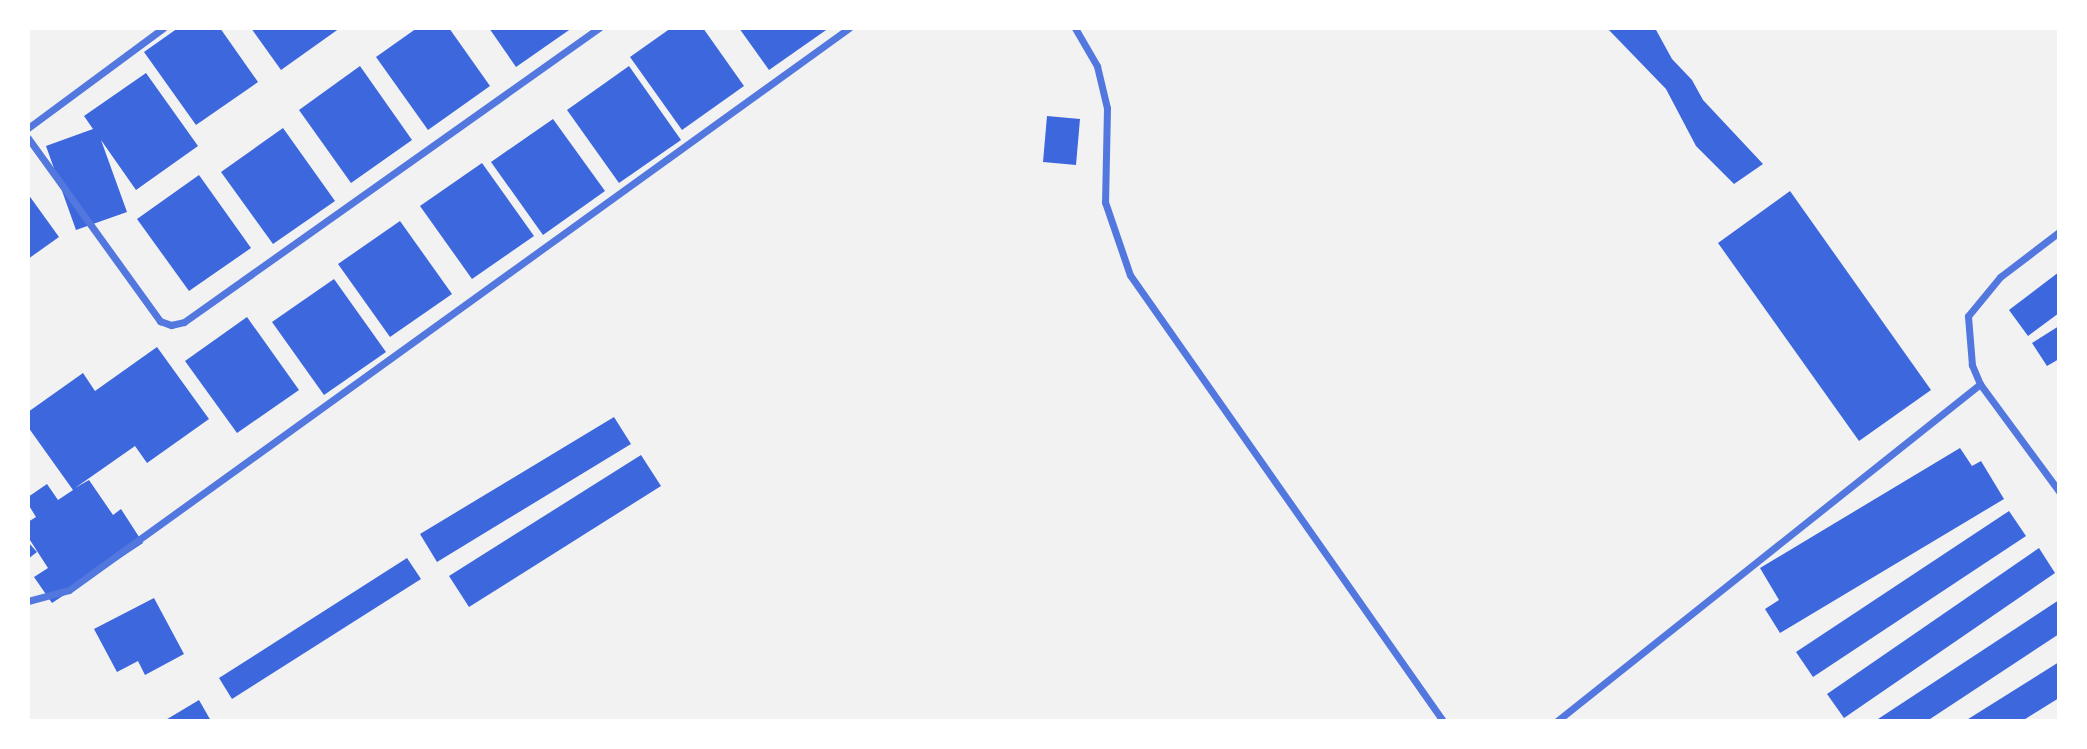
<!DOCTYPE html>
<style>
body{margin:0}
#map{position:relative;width:2087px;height:749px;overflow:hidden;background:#f2f2f2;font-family:Roboto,sans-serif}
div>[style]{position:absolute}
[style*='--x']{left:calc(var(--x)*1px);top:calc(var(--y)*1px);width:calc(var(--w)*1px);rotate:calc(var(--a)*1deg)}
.building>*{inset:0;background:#3d67dc}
.minor>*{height:7px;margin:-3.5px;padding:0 3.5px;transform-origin:3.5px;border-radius:3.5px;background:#5277de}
span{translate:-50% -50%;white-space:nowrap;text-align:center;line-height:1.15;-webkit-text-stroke:7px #fff;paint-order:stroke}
.frame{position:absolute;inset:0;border:30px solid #fff;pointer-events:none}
</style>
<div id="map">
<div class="building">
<i style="clip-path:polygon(178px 28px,220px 28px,258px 82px,196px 125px,144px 52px)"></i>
<i style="clip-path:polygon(251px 28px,340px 28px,281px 70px)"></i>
<i style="clip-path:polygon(417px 28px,449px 28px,490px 86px,428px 130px,376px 57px)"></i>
<i style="clip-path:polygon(489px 28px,572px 28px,516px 67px)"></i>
<i style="clip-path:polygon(671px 28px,703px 28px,744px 86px,682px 130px,630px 57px)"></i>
<i style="clip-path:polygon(739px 28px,829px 28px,769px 70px)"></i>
<i style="clip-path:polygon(1607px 28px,1655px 28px,1672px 59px,1692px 80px,1703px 100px,1763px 164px,1734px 184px,1696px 146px,1666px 89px)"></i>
<i style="clip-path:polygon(360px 66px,412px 140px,351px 183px,299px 110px)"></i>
<i style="clip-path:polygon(629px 66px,681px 140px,619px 183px,567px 110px)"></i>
<i style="clip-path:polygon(146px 73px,198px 146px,136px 190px,101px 140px,127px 212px,76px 230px,46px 146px,93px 129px,84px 116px)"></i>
<i style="clip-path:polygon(1047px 116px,1080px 119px,1076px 165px,1043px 162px)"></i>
<i style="clip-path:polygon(553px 119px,605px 191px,543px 235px,491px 162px)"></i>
<i style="clip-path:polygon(283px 128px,335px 201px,273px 244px,221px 172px)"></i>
<i style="clip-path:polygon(482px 163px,534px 236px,472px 279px,420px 206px)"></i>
<i style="clip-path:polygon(199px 175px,251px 248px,189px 291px,137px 219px)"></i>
<i style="clip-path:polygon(1790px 191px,1931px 390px,1859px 441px,1718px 243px)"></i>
<i style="clip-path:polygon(28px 194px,59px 237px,28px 259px)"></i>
<i style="clip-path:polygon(400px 221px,452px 294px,390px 337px,338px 264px)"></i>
<i style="clip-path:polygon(2059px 272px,2059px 313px,2028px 336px,2009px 310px)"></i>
<i style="clip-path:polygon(334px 279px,386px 352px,324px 395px,272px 322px)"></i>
<i style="clip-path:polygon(247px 317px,299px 390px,237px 433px,185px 361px)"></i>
<i style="clip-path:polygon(2059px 326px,2059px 359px,2047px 366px,2032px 343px)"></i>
<i style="clip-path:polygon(157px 347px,209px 419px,147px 463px,135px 446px,75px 488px,89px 480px,113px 515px,121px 509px,143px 543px,52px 603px,34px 577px,48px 568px,28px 537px,28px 522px,36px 517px,28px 504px,28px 497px,47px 484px,58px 500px,73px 490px,28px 427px,28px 412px,83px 373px,95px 391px)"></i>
<i style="clip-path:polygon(614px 417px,631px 444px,437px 562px,420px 534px)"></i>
<i style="clip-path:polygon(1960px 448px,1972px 466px,1981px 461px,2004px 499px,1780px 633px,1765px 609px,1779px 600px,1760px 568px)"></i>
<i style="clip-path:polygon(641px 455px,661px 486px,469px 607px,449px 576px)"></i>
<i style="clip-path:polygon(2009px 511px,2026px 536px,1813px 677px,1796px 652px)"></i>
<i style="clip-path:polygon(28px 542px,37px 552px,28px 559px)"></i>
<i style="clip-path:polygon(2039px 548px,2055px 573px,1844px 718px,1827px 694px)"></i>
<i style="clip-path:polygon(407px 558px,421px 579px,232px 699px,219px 678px)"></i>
<i style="clip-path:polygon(154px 598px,184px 654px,145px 675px,138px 661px,117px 672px,94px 629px)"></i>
<i style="clip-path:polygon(2059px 600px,2059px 634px,1927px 721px,1875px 721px)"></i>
<i style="clip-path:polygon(2059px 662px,2059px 698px,2022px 721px,1965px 721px)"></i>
<i style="clip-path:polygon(199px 700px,211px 721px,164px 721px)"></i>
</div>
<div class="minor">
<i style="--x:1075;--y:28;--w:44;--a:59.9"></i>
<i style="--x:1097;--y:66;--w:43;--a:76.6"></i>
<i style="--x:1107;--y:108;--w:94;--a:91.2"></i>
<i style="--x:1105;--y:202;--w:77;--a:71.1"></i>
<i style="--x:1130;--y:275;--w:545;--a:54.94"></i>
<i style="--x:28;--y:128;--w:168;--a:-36.5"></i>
<i style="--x:28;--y:138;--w:226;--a:54.2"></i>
<i style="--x:160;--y:321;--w:12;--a:20"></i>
<i style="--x:171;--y:325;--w:13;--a:-13"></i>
<i style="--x:184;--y:322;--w:509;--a:-35.32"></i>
<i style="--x:1980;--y:384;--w:133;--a:53.6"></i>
<i style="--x:28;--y:601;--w:42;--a:-15"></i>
<i style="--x:69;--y:590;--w:961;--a:-35.77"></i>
<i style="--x:1557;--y:721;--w:541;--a:-38.54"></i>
<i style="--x:1980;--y:384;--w:21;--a:-113"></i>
<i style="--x:1972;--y:365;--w:49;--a:-94.7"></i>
<i style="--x:1968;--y:316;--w:50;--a:-50.6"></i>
<i style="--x:2000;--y:277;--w:74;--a:-37.3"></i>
</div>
<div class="frame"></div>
</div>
